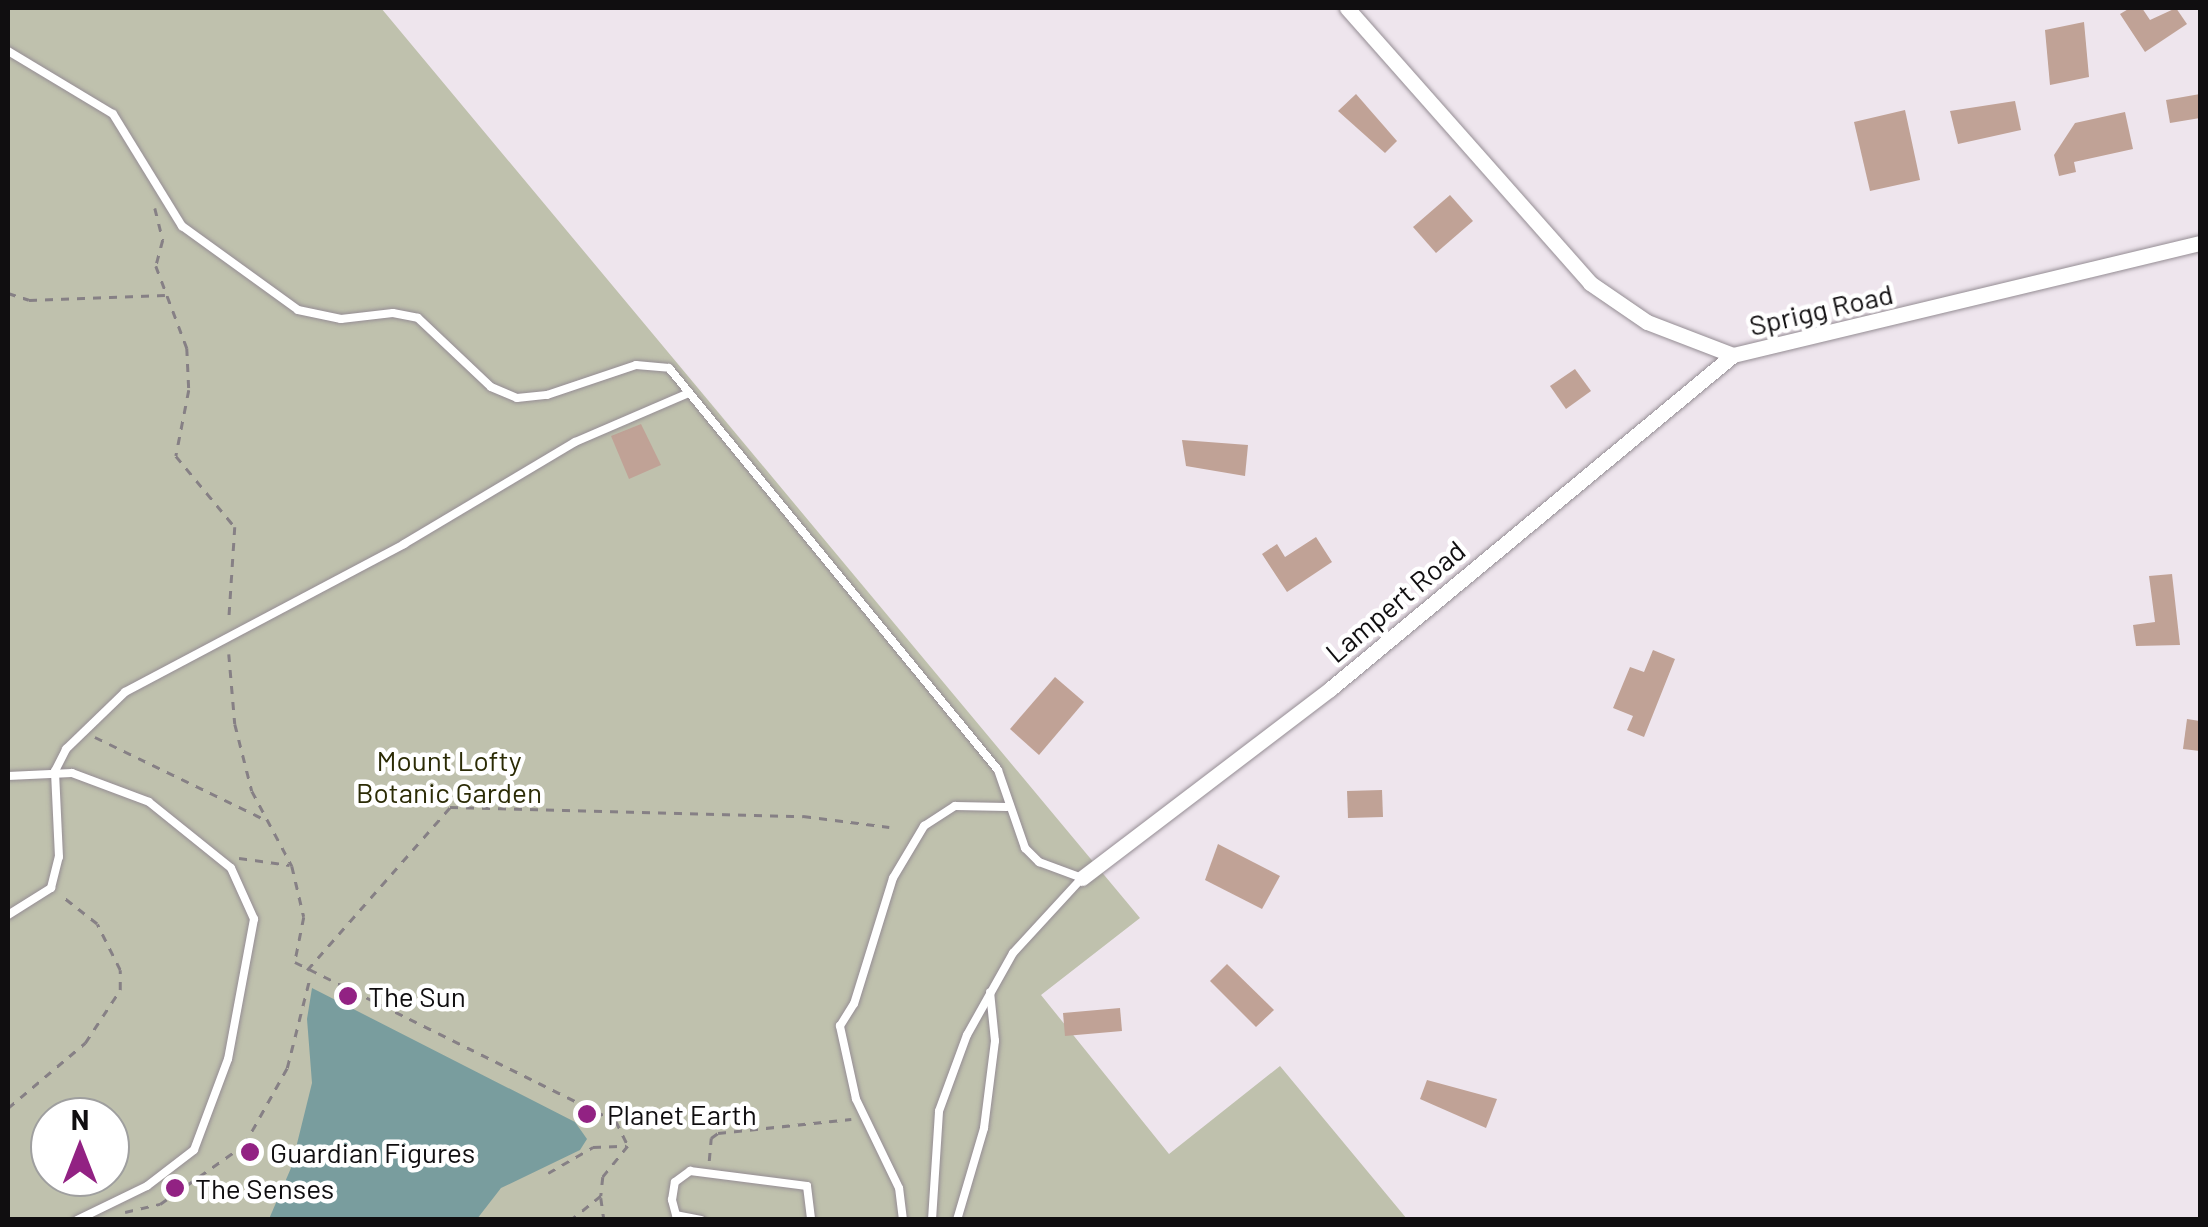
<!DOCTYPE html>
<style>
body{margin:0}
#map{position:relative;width:2208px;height:1227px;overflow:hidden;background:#eee5ed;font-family:Barlow,sans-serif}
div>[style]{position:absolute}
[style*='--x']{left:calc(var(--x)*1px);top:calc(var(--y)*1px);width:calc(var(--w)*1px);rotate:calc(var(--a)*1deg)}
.green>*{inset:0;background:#bfc1ad}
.water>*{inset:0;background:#799d9e}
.building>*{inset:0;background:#c0a296}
.path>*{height:2.5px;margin-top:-1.25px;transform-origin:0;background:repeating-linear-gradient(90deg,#868085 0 8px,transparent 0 16px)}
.roads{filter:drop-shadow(0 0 2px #958d94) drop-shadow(0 0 2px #958d94)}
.lane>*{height:8px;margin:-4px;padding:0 4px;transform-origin:4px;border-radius:4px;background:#fff}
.street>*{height:15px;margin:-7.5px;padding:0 7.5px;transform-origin:7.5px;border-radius:7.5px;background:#fff}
.dots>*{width:28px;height:28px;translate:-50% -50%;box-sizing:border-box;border:5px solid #fff;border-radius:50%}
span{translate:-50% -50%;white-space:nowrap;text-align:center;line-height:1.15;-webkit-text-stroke:9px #fff;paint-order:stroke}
.street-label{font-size:28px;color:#100e10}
.park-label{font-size:28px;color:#2b2b05}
.poi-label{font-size:28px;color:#100e10}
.left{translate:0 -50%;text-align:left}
.frame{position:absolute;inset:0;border:10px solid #100e10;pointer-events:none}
.north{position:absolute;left:30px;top:1097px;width:100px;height:100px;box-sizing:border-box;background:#fff;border:2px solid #9f9f9f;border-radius:50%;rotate:0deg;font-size:28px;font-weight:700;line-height:40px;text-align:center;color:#100e10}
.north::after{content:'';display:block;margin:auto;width:35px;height:45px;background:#922283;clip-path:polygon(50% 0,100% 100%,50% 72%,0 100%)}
</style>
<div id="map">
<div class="green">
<i style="clip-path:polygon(evenodd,8px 8px,381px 8px,1140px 918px,1041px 995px,1169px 1154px,1280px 1066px,1407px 1219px,8px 1219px,8px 8px,50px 1117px,110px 1117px,110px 1177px,50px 1177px,50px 1117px)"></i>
</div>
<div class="water">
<i style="clip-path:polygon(312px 988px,575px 1122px,587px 1139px,580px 1150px,501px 1188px,477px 1219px,269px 1219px,291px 1168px,312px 1083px,307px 1019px)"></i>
</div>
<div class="building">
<i style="clip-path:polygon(2130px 8px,2142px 8px,2150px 20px,2176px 8px,2187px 24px,2145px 52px,2120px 14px)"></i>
<i style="clip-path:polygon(2084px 22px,2089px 77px,2050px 85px,2045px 30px)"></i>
<i style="clip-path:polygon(1356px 94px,1397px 141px,1385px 153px,1338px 111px)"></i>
<i style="clip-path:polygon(2200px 94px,2200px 118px,2170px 123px,2166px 100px)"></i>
<i style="clip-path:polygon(2015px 101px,2021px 130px,1958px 144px,1950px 111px)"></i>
<i style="clip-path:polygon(1905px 110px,1920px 180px,1870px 191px,1854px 122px)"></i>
<i style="clip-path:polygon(2125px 112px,2133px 149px,2074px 162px,2076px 172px,2059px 176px,2054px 155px,2075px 123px)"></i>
<i style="clip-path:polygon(1450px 195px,1473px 221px,1436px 253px,1413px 227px)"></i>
<i style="clip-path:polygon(1575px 369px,1591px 391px,1566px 409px,1550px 386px)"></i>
<i style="clip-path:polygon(641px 424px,661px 465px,629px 479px,611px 436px)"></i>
<i style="clip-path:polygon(1182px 440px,1248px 445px,1245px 476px,1186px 466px)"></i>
<i style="clip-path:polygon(1316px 537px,1332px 562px,1287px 592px,1262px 554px,1277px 544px,1285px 557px)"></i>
<i style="clip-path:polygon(2172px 574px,2180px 645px,2136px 646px,2133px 625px,2155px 622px,2149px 576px)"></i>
<i style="clip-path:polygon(1653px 650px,1675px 659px,1644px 737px,1627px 730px,1633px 716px,1613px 708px,1630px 667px,1644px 672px)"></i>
<i style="clip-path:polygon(1055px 677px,1084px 702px,1039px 755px,1010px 729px)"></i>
<i style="clip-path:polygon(2187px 719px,2200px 721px,2200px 751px,2183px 749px)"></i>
<i style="clip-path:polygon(1382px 790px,1383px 817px,1348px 818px,1347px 791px)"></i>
<i style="clip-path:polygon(1218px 844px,1280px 876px,1262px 909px,1205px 880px)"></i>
<i style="clip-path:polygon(1227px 964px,1274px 1010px,1256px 1027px,1210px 981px)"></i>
<i style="clip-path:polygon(1120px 1008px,1122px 1031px,1065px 1036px,1063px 1013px)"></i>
<i style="clip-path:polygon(1427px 1080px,1497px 1099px,1486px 1128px,1420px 1099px)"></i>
</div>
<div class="path">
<i style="--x:155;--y:208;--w:33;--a:76"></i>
<i style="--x:163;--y:240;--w:27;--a:105"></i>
<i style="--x:156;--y:266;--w:88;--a:69.3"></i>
<i style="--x:187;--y:348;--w:42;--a:87.3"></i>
<i style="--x:189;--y:390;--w:67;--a:101.1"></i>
<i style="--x:176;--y:456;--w:92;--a:50.3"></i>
<i style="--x:235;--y:527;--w:94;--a:93.7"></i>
<i style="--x:8;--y:293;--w:22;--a:18"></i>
<i style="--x:29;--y:300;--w:136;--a:-2.1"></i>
<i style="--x:229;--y:654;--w:70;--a:85.1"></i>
<i style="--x:235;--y:724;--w:69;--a:75.8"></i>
<i style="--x:252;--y:791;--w:85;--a:61.9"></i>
<i style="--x:292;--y:866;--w:52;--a:76.8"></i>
<i style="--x:304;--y:917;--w:46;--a:101.3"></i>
<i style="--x:295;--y:962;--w:358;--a:26.4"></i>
<i style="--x:616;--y:1121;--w:28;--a:64"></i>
<i style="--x:628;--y:1146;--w:40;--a:129"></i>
<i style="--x:603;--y:1177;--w:19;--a:96"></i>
<i style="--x:601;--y:1196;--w:38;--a:141"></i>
<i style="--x:95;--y:737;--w:192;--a:25.9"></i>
<i style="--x:239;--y:858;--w:51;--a:7.8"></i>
<i style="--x:307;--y:970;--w:217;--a:-48.7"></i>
<i style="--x:450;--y:807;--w:353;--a:1.5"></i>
<i style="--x:803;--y:816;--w:87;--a:7.3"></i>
<i style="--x:8;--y:1108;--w:101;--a:-40.2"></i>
<i style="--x:85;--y:1043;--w:64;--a:-56.6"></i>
<i style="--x:120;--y:990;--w:20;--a:-90"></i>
<i style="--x:120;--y:970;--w:51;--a:-116.6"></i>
<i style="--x:97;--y:924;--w:47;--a:-141.9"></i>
<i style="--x:709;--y:1161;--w:23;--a:-85"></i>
<i style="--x:711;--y:1138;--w:9;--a:-36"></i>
<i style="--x:718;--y:1133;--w:134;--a:-6"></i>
<i style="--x:548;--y:1173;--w:52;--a:-30"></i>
<i style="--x:593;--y:1147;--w:33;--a:-2"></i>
<i style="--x:601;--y:1198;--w:22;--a:82"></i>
<i style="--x:125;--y:1212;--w:36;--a:-13"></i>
<i style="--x:160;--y:1204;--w:103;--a:-35.1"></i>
<i style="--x:244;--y:1145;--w:88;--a:-60.8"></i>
<i style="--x:287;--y:1068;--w:94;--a:-75.8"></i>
</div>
<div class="roads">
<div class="lane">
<i style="--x:8;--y:51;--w:122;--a:31"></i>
<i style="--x:113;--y:114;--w:132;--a:58.4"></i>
<i style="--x:182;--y:226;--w:143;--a:35.9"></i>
<i style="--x:298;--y:310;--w:44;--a:11.8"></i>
<i style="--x:341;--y:319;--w:52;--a:-6.6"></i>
<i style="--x:393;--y:313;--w:25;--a:11"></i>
<i style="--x:418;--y:318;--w:100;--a:43.4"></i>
<i style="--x:491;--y:387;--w:28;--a:23"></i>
<i style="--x:517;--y:398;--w:30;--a:-6"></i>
<i style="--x:547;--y:395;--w:94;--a:-18.6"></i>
<i style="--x:636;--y:365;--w:33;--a:5"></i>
<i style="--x:669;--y:368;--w:519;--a:50.7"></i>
<i style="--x:998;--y:770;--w:83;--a:70.9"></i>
<i style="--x:1025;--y:848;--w:20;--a:45"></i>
<i style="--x:1039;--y:862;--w:46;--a:20.4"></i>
<i style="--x:8;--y:776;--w:64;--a:-2.7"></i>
<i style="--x:72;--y:773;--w:82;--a:20.6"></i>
<i style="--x:149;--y:802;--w:105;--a:38.8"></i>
<i style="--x:231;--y:868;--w:56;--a:65.7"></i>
<i style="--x:254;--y:919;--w:142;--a:100.5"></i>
<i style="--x:228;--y:1059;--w:97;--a:110.5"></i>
<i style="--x:194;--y:1150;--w:59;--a:142.5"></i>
<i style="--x:147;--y:1186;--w:78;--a:154.1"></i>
<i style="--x:8;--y:915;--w:51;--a:-32.1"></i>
<i style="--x:51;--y:888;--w:32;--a:-76"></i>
<i style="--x:59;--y:857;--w:86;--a:-92.7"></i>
<i style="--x:55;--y:771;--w:25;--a:-63"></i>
<i style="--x:66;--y:749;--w:82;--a:-44"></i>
<i style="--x:125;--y:692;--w:316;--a:-27.9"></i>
<i style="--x:404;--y:544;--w:199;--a:-30.8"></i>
<i style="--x:575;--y:442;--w:124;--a:-23.3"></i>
<i style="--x:701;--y:1220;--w:25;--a:-169"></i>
<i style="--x:676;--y:1215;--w:16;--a:-105"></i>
<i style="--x:672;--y:1200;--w:18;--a:-81"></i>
<i style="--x:675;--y:1182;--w:19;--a:-36"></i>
<i style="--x:690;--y:1171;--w:118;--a:7.3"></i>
<i style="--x:807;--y:1186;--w:34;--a:83"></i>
<i style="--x:903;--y:1220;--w:32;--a:-97"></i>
<i style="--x:899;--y:1188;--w:99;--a:-115.8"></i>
<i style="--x:856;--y:1099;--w:75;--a:-102.4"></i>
<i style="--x:840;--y:1026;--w:26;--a:-58"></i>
<i style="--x:854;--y:1004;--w:132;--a:-72.8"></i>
<i style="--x:893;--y:878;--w:61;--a:-59.2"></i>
<i style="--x:924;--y:826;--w:37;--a:-33"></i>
<i style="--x:955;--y:806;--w:52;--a:1.1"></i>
<i style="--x:932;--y:1220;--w:109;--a:-86.3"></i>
<i style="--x:939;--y:1111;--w:81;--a:-69.8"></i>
<i style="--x:967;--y:1035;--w:94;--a:-60.7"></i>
<i style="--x:1013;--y:953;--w:102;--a:-47.4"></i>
<i style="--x:957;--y:1220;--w:96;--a:-73.6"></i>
<i style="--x:984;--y:1128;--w:88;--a:-82.8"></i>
<i style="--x:995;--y:1041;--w:49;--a:-95.8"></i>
</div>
<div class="street">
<i style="--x:1347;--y:8;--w:367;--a:48.5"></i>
<i style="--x:1590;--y:283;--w:69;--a:34.4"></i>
<i style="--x:1647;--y:322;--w:92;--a:21"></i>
<i style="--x:1733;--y:355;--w:480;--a:-13.5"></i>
<i style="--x:1082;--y:878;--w:312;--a:-37.3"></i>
<i style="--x:1330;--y:689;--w:523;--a:-39.65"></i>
</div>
</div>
<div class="dots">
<i style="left:348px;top:996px;background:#922283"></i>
<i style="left:587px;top:1114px;background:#922283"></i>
<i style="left:250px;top:1152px;background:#922283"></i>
<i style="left:175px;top:1188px;background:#922283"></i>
</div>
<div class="street-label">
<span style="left:1821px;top:309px;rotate:-13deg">Sprigg Road</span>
<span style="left:1395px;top:601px;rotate:-40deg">Lampert Road</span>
</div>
<div class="park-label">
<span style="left:449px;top:776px">Mount Lofty<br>Botanic Garden</span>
</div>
<div class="poi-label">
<span class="left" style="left:368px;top:996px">The Sun</span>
<span class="left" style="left:607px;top:1114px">Planet Earth</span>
<span class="left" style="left:270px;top:1152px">Guardian Figures</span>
<span class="left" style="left:195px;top:1188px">The Senses</span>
</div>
<div class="frame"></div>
<div class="north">N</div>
</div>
